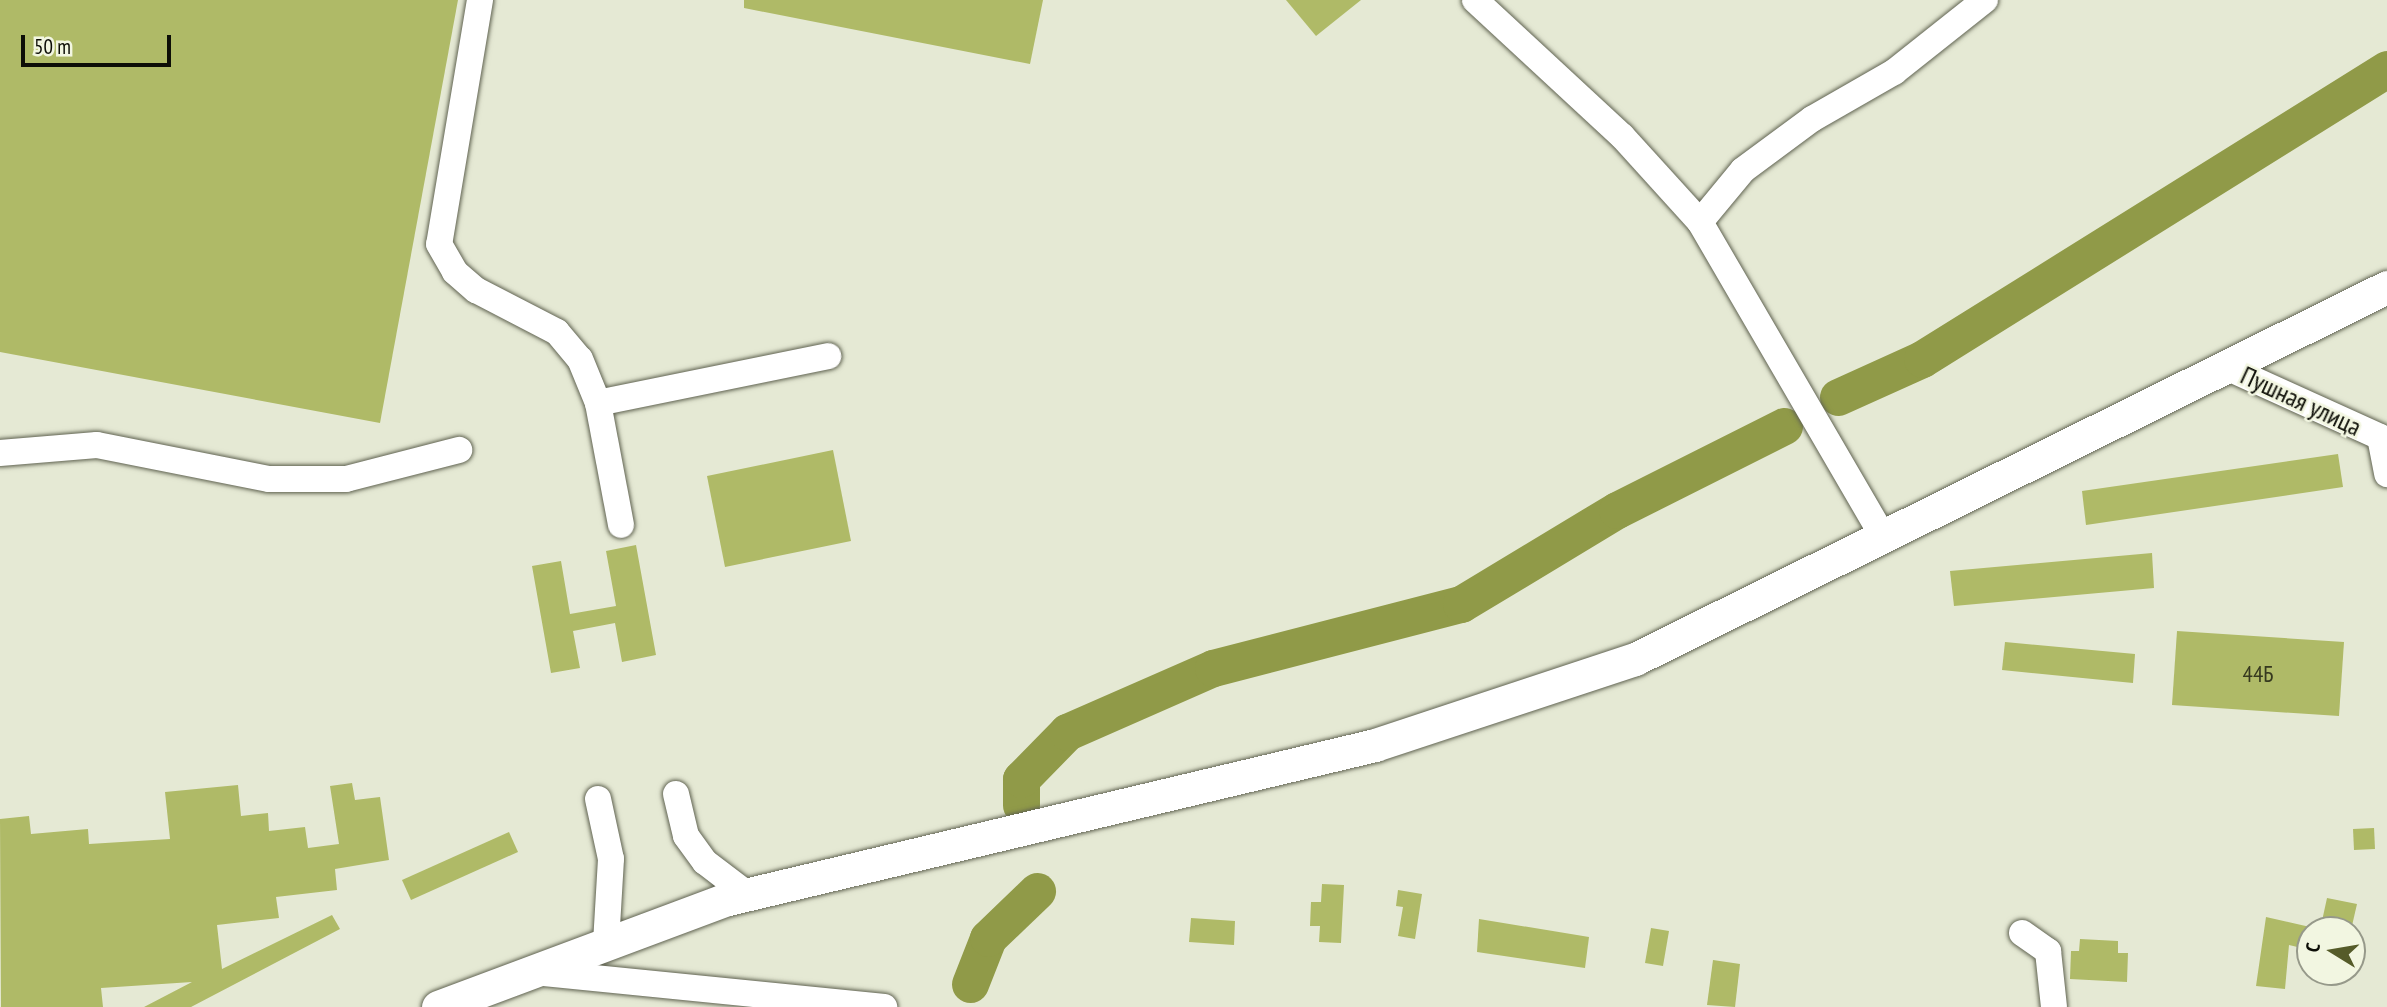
<!DOCTYPE html>
<meta charset="utf-8">
<style>
body{margin:0}
#map{position:relative;width:2387px;height:1007px;overflow:hidden;background:#e5e9d4;font-family:"PT Sans Narrow",sans-serif}
div>[style]{position:absolute}
[style*='--x']{left:calc(var(--x)*1px);top:calc(var(--y)*1px);width:calc(var(--w)*1px);rotate:calc(var(--a)*1deg)}
.river>*{height:37px;margin:-18.5px;padding:0 18.5px;transform-origin:18.5px;border-radius:18.5px;background:#909a48}
.building>*{inset:0;background:#afba67}
.roads{filter:drop-shadow(0 0 2px #606351) drop-shadow(0 0 2px #606351)}
.minor>*{height:26px;margin:-13px;padding:0 13px;transform-origin:13px;border-radius:13px;background:#fff}
.major>*{height:33px;margin:-16.5px;padding:0 16.5px;transform-origin:16.5px;border-radius:16.5px;background:#fff}
span{translate:-50% -50%;white-space:nowrap;text-align:center;line-height:1.15;-webkit-text-stroke:5px #f2f6e1;paint-order:stroke}
.number-label{font-size:23px;color:#36391f}
.number-label span{-webkit-text-stroke-width:0}
.street-label{font-size:26px;color:#0d0e07}
.north{position:absolute;left:2296px;top:916px;width:70px;height:70px;box-sizing:border-box;background:#f2f6e1;border:2px solid #96998a;border-radius:50%;rotate:281deg;font-size:19px;font-weight:700;line-height:28px;text-align:center;color:#0d0e07}
.north::after{content:'';display:block;margin:auto;width:24px;height:32px;background:#555b29;clip-path:polygon(50% 0,100% 100%,50% 72%,0 100%)}
.scale{position:absolute;left:21px;top:35px;width:150px;height:32px;box-sizing:border-box;border:4px solid #0d0e07;border-top:0;padding-left:9px;font-size:21px;line-height:24px;white-space:nowrap;color:#0d0e07;-webkit-text-stroke:5px #f2f6e1;paint-order:stroke}
</style>
<div id="map">
<div class="river">
<i style="--x:1838;--y:397;--w:92;--a:-24.3"></i>
<i style="--x:1922;--y:359;--w:548;--a:-31.95"></i>
<i style="--x:1021;--y:805;--w:26;--a:-90"></i>
<i style="--x:1021;--y:779;--w:66;--a:-45.6"></i>
<i style="--x:1067;--y:732;--w:159;--a:-23.7"></i>
<i style="--x:1213;--y:668;--w:256;--a:-14.5"></i>
<i style="--x:1461;--y:604;--w:182;--a:-31.1"></i>
<i style="--x:1617;--y:510;--w:187;--a:-26.7"></i>
<i style="--x:970;--y:984;--w:49;--a:-68.6"></i>
<i style="--x:988;--y:938;--w:68;--a:-43.8"></i>
</div>
<div class="building">
<i style="clip-path:polygon(0 0,458px 0,380px 423px,0 352px)"></i>
<i style="clip-path:polygon(744px 0,1043px 0,1030px 64px,744px 8px)"></i>
<i style="clip-path:polygon(1286px 0,1361px 0,1316px 36px)"></i>
<i style="clip-path:polygon(833px 450px,851px 541px,725px 567px,707px 476px)"></i>
<i style="clip-path:polygon(2338px 454px,2343px 487px,2086px 525px,2082px 491px)"></i>
<i style="clip-path:polygon(636px 545px,656px 655px,622px 662px,615px 623px,573px 631px,580px 668px,551px 673px,532px 566px,561px 561px,570px 614px,616px 606px,606px 551px)"></i>
<i style="clip-path:polygon(2152px 553px,2154px 588px,1954px 606px,1950px 571px)"></i>
<i style="clip-path:polygon(2177px 631px,2344px 642px,2339px 716px,2172px 705px)"></i>
<i style="clip-path:polygon(2005px 642px,2135px 654px,2133px 683px,2002px 670px)"></i>
<i style="clip-path:polygon(352px 783px,355px 800px,380px 797px,389px 860px,335px 869px,337px 890px,276px 897px,279px 918px,217px 925px,222px 969px,332px 915px,340px 929px,191px 1007px,144px 1007px,192px 982px,101px 988px,103px 1007px,1px 1007px,0 819px,29px 816px,31px 834px,88px 829px,89px 844px,170px 839px,165px 792px,238px 785px,241px 816px,268px 813px,269px 831px,305px 827px,308px 848px,339px 844px,330px 786px)"></i>
<i style="clip-path:polygon(2374px 828px,2375px 849px,2354px 850px,2353px 829px)"></i>
<i style="clip-path:polygon(509px 832px,518px 852px,411px 900px,402px 880px)"></i>
<i style="clip-path:polygon(1322px 884px,1344px 885px,1341px 943px,1319px 942px,1320px 926px,1310px 926px,1311px 902px,1321px 902px)"></i>
<i style="clip-path:polygon(1398px 890px,1422px 894px,1415px 939px,1398px 936px,1403px 907px,1396px 906px)"></i>
<i style="clip-path:polygon(2327px 898px,2357px 904px,2351px 930px,2320px 930px)"></i>
<i style="clip-path:polygon(2266px 917px,2310px 927px,2310px 950px,2289px 945px,2285px 989px,2256px 986px)"></i>
<i style="clip-path:polygon(1191px 918px,1235px 921px,1234px 945px,1189px 942px)"></i>
<i style="clip-path:polygon(1479px 919px,1589px 937px,1585px 968px,1477px 952px)"></i>
<i style="clip-path:polygon(1651px 928px,1669px 931px,1663px 966px,1645px 963px)"></i>
<i style="clip-path:polygon(2080px 939px,2118px 941px,2118px 953px,2128px 953px,2127px 982px,2070px 979px,2071px 951px,2079px 951px)"></i>
<i style="clip-path:polygon(1713px 960px,1740px 964px,1735px 1007px,1707px 1005px)"></i>
</div>
<div class="roads">
<div class="minor">
<i style="--x:480;--y:0;--w:247;--a:99.5"></i>
<i style="--x:439;--y:244;--w:32;--a:60"></i>
<i style="--x:455;--y:272;--w:28;--a:41"></i>
<i style="--x:476;--y:290;--w:91;--a:27.4"></i>
<i style="--x:557;--y:332;--w:35;--a:50"></i>
<i style="--x:580;--y:359;--w:48;--a:67.8"></i>
<i style="--x:598;--y:403;--w:124;--a:79.3"></i>
<i style="--x:1475;--y:0;--w:200;--a:42.8"></i>
<i style="--x:1622;--y:136;--w:116;--a:47.8"></i>
<i style="--x:1700;--y:222;--w:364;--a:59.8"></i>
<i style="--x:1700;--y:222;--w:67;--a:-50.4"></i>
<i style="--x:1743;--y:170;--w:86;--a:-36.5"></i>
<i style="--x:1812;--y:119;--w:95;--a:-29.8"></i>
<i style="--x:1894;--y:72;--w:116;--a:-38.4"></i>
<i style="--x:2226;--y:367;--w:169;--a:24.4"></i>
<i style="--x:2380;--y:437;--w:38;--a:79"></i>
<i style="--x:598;--y:403;--w:235;--a:-11.5"></i>
<i style="--x:0;--y:453;--w:97;--a:-4.7"></i>
<i style="--x:97;--y:445;--w:175;--a:11.2"></i>
<i style="--x:269;--y:479;--w:77;--a:0"></i>
<i style="--x:346;--y:479;--w:117;--a:-14.4"></i>
<i style="--x:676;--y:794;--w:43;--a:76.6"></i>
<i style="--x:686;--y:836;--w:32;--a:54"></i>
<i style="--x:705;--y:862;--w:53;--a:37.3"></i>
<i style="--x:598;--y:799;--w:61;--a:77.8"></i>
<i style="--x:611;--y:859;--w:83;--a:93.4"></i>
<i style="--x:2022;--y:933;--w:32;--a:35"></i>
<i style="--x:2048;--y:951;--w:56;--a:83.9"></i>
<i style="--x:534;--y:972;--w:352;--a:5.7"></i>
</div>
<div class="major">
<i style="--x:438;--y:1007;--w:305;--a:-20.5"></i>
<i style="--x:724;--y:900;--w:669;--a:-13.39"></i>
<i style="--x:1375;--y:745;--w:274;--a:-18.3"></i>
<i style="--x:1635;--y:659;--w:839;--a:-26.32"></i>
</div>
</div>
<div class="number-label">
<span style="left:2258px;top:674px">44Б</span>
</div>
<div class="street-label">
<span style="left:2301px;top:401px;rotate:25deg">Пушная улица</span>
</div>
<div class="north">С</div>
<div class="scale">50 m</div>
</div>
